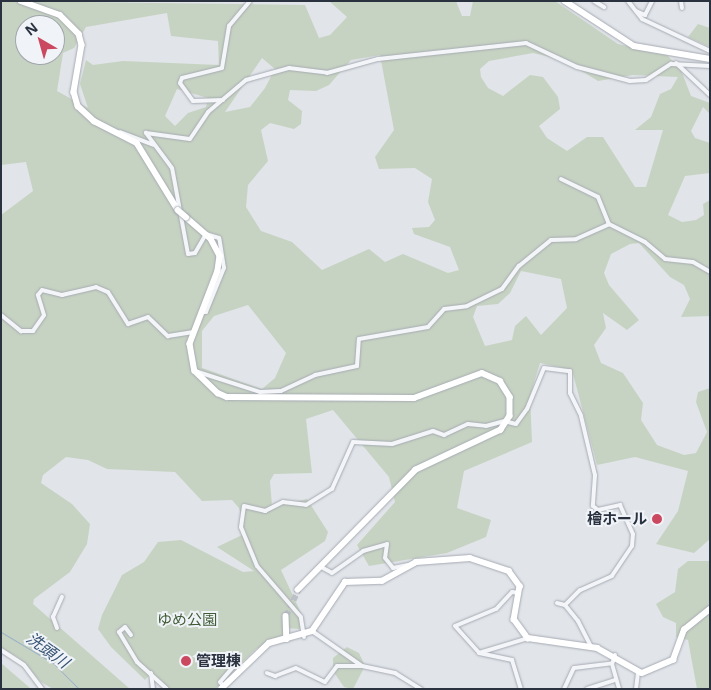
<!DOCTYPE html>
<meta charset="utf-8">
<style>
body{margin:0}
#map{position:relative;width:711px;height:690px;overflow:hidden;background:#e1e4e9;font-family:"Open Sans","Noto Sans JP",sans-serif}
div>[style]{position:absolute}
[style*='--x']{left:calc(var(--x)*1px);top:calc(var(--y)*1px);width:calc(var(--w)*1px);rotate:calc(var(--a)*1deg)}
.green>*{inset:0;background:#c7d3c2}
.stream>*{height:1px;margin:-0.5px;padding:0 0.5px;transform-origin:0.5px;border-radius:0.5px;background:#9db3c8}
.secondary-tunnel>*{height:5.5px;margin-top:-2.75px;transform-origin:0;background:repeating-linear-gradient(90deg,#bcc0c7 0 5.5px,transparent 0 8.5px)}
.roads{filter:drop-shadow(0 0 1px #a6abb3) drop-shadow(0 0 1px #a6abb3)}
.street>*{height:4px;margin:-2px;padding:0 2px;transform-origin:2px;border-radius:2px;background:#f3f5f8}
.secondary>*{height:5.5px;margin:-2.75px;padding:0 2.75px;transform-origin:2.75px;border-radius:2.75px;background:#fff}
.bridges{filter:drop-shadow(0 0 1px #a6abb3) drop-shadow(0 0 1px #a6abb3)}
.secondary-bridge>*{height:5.5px;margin:-2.75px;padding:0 2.75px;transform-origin:2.75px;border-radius:2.75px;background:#fff}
.dots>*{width:14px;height:14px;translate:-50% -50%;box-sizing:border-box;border:2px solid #f0f3f7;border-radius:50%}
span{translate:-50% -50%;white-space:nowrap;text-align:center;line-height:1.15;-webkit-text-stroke:4px #f0f3f7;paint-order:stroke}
.poi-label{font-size:15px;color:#2a3240;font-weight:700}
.right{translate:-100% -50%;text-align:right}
.left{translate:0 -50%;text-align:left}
.park-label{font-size:15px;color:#3f5c37}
.water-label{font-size:16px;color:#355273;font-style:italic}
.frame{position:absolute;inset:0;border:2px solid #2a3240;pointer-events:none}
.north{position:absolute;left:15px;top:15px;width:50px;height:50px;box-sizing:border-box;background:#f0f3f7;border:1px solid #a1a6ae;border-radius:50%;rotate:322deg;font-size:14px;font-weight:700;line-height:20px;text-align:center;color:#2a3240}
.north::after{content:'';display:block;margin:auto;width:18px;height:22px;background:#cb4960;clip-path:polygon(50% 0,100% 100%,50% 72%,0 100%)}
</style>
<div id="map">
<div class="green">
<i style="clip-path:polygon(evenodd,1px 1px,305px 5px,319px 38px,330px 35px,347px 17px,329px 1px,456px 1px,462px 16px,470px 16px,473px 1px,555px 1px,618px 44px,667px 55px,681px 70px,691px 96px,710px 103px,710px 114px,703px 107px,691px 131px,695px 138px,710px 143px,710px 173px,685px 176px,668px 215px,682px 222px,696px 220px,704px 215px,703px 204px,710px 200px,710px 316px,681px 317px,690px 299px,684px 285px,670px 277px,639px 243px,630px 244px,611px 254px,604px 273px,609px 285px,639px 320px,627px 330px,603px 313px,606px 328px,594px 345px,601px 363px,623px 373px,643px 403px,641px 420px,657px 445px,684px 455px,696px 453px,707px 432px,696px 402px,698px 392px,710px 388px,710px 539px,694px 553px,656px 544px,678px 511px,688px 471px,635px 457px,597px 465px,572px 370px,540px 363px,530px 396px,532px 442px,464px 471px,457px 508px,491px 520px,486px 537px,447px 553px,369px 566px,357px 545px,395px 502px,389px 477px,333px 410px,306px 419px,312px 473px,274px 474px,270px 481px,272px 506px,307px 499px,328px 532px,325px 541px,281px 570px,301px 613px,300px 629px,284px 628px,283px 635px,256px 649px,215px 689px,164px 689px,149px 675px,145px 680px,111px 647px,98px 629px,102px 615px,122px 575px,144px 562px,158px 542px,181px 540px,243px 572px,254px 571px,217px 547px,242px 535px,244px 523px,239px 508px,232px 500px,202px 501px,175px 472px,107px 469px,88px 460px,66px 457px,43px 475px,41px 483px,72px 504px,90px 524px,87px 544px,70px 572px,34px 599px,33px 604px,130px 689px,53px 689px,41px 682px,19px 658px,1px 648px,1px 215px,33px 191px,26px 162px,1px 165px,1px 1px,167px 13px,171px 36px,218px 41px,219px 65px,123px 61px,93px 65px,86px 60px,80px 84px,88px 108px,57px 91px,63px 53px,74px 48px,86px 27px,167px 13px,1px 1px,25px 25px,55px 25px,55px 55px,25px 55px,25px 25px,1px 1px,533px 53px,563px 60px,598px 81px,633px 75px,678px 77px,671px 89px,660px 94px,651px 117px,635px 130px,663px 130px,646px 187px,635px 187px,603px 137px,587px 137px,567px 151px,547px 138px,539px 126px,560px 109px,558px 97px,543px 77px,530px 75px,503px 96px,488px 88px,481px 77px,480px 69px,489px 61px,533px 53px,1px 1px,380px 55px,394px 130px,375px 157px,379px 169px,415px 168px,432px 179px,428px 202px,435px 220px,429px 227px,412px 228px,414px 234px,450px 247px,459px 270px,448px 273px,403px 254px,385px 262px,369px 249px,322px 270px,292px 242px,261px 231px,246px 207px,248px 185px,268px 161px,261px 130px,270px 123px,294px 129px,301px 124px,302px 111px,288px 100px,290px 90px,316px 91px,329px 85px,351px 60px,380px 55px,1px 1px,262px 58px,275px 69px,265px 88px,250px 107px,225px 112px,262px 58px,1px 1px,177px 89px,208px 98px,206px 107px,188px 113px,175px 126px,165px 116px,177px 89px,1px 1px,521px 271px,561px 279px,567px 308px,541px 335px,526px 316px,515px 326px,512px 340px,485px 346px,473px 317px,477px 306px,498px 304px,510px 293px,521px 271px,1px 1px,248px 305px,286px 353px,275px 378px,262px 389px,202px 368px,202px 331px,214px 316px,248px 305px)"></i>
<i style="clip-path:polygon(698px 24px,710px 28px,710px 47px,688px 37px)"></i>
<i style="clip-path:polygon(688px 561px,710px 561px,710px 689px,697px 689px,688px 640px,676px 637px,676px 623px,663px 617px,656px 604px,675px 592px,678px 569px)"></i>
<i style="clip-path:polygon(347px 647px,359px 653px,365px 666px,353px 689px,344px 687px,333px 671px,333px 658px)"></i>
<i style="clip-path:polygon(1px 663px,30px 688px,29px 689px,1px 689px)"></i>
</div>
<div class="stream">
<i style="--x:1;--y:632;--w:61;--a:30.8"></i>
<i style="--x:53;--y:663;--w:37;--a:45"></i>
</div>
<div class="secondary-tunnel">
<i style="--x:286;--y:616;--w:29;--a:-65"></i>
</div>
<div class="roads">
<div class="street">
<i style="--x:594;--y:1;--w:12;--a:31"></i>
<i style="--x:628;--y:1;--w:23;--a:52"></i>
<i style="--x:642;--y:19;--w:75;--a:25.2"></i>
<i style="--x:681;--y:1;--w:7;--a:82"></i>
<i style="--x:636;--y:11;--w:10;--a:24"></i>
<i style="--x:645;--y:15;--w:16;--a:-63"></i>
<i style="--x:676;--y:63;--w:47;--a:43.3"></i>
<i style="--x:223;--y:100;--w:30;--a:178"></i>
<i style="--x:193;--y:101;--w:22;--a:-126"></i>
<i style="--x:180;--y:83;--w:5;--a:-68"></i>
<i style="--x:182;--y:78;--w:41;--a:-14"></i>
<i style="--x:222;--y:68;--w:43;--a:-80.5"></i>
<i style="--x:229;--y:26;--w:33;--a:-50"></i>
<i style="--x:120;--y:132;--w:36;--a:21"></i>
<i style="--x:561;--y:179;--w:41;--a:25.9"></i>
<i style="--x:598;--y:197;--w:29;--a:68"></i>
<i style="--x:609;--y:224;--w:40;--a:26.6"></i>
<i style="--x:645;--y:242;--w:26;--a:40"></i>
<i style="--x:665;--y:259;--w:28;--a:6"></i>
<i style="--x:693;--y:262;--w:20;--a:30"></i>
<i style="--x:201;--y:312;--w:5;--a:0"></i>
<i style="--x:206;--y:312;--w:48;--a:-67.8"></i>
<i style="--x:224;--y:268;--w:30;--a:-99"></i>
<i style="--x:219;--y:238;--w:14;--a:-163"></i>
<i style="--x:206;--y:234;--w:22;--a:120"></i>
<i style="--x:195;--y:253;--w:7;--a:172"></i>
<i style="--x:188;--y:254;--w:87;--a:-100.5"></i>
<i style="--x:172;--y:168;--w:44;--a:-126.6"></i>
<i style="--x:146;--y:133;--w:44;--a:7.8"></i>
<i style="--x:190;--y:139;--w:32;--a:-56"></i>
<i style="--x:208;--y:112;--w:50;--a:-40.1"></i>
<i style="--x:246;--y:80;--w:45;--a:-15.6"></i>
<i style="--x:289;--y:68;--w:38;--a:7"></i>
<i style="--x:327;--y:73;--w:53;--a:-15.4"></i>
<i style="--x:378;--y:59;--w:149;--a:-6.2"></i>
<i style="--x:526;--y:43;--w:56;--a:25.2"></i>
<i style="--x:577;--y:67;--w:55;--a:14.8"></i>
<i style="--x:630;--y:81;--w:16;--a:-4"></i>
<i style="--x:646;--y:80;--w:30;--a:-33"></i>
<i style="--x:671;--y:64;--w:39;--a:3"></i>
<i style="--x:1;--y:315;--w:26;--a:39"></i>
<i style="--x:21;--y:331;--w:12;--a:0"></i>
<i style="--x:33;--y:331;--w:19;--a:-55"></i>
<i style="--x:44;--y:315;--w:21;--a:-107"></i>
<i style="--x:38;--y:295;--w:6;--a:-51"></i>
<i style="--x:42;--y:290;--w:21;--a:14"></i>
<i style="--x:62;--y:295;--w:35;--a:-13"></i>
<i style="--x:96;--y:287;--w:13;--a:23"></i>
<i style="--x:108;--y:292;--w:38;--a:58"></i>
<i style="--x:128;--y:324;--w:21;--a:-19"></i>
<i style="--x:148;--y:317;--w:28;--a:44"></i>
<i style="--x:168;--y:336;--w:24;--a:-9"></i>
<i style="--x:195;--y:371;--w:68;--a:17.9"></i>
<i style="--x:260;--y:392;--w:21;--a:-3"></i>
<i style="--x:281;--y:391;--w:38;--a:-25"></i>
<i style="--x:315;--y:375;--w:43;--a:-12.1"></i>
<i style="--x:357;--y:366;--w:27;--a:-86"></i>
<i style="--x:359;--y:339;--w:70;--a:-9.9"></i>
<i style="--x:428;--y:327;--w:24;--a:-48"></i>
<i style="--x:444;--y:309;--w:23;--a:-7"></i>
<i style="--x:467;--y:306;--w:39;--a:-26"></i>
<i style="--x:502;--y:289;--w:29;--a:-54"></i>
<i style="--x:519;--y:266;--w:41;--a:-39.1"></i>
<i style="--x:551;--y:240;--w:25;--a:-2"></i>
<i style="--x:576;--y:239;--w:36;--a:-24"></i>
<i style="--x:508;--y:422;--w:8;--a:14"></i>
<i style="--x:516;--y:424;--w:19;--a:-54"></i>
<i style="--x:527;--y:409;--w:44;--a:-67.5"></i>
<i style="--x:544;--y:368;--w:26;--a:7"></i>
<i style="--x:570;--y:371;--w:22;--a:90"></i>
<i style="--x:570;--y:393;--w:25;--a:64"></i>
<i style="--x:581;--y:416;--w:61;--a:76.7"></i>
<i style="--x:595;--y:475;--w:31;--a:94"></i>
<i style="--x:593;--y:506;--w:6;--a:39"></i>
<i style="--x:598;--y:510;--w:23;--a:-13"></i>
<i style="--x:620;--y:505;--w:32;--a:66"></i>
<i style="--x:633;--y:534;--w:12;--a:95"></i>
<i style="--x:632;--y:546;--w:36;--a:124"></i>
<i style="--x:612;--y:576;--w:35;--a:156"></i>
<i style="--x:580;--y:590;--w:21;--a:135"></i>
<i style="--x:323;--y:568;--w:10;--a:29"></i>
<i style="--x:332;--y:573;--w:38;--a:-35"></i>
<i style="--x:363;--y:551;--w:25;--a:-16"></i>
<i style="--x:387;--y:544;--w:14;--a:98"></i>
<i style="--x:385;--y:558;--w:13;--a:51"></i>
<i style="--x:393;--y:568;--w:14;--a:-12"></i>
<i style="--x:519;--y:593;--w:7;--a:-172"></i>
<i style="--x:512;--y:592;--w:23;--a:133"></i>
<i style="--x:496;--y:609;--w:44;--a:157.5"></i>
<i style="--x:455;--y:626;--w:36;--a:48"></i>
<i style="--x:479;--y:653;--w:51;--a:-17"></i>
<i style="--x:557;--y:603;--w:8;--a:14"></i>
<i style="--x:565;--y:605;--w:21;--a:51"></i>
<i style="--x:578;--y:621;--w:28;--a:63"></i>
<i style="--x:57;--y:628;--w:12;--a:-110"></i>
<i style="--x:53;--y:617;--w:22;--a:-66"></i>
<i style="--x:312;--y:631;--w:61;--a:35"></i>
<i style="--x:362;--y:666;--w:34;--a:12"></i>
<i style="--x:395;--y:673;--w:31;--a:32"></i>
<i style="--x:131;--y:635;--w:10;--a:-127"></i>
<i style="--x:125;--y:627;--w:8;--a:140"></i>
<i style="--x:119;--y:632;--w:35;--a:59"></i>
<i style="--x:137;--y:662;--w:40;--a:42"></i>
<i style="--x:304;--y:637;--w:20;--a:-99"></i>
<i style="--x:301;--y:617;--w:67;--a:-130.8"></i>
<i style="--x:257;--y:566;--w:42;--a:-112.3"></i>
<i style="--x:241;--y:527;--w:21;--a:-82"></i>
<i style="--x:244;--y:506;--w:22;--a:13"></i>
<i style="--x:265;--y:511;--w:20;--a:-27"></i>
<i style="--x:283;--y:502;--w:23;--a:7"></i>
<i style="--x:306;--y:505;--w:31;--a:-32"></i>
<i style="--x:332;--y:489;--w:51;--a:-65.9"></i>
<i style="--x:353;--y:442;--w:39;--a:3"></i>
<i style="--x:392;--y:444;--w:43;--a:-17.6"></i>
<i style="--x:433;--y:431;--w:12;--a:20"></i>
<i style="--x:444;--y:435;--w:26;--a:-25"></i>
<i style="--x:468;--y:424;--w:18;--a:6"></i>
<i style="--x:486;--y:426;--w:23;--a:-15"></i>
<i style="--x:1;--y:650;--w:27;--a:33"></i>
<i style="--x:24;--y:665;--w:30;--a:53"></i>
<i style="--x:479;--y:653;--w:34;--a:12"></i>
<i style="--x:512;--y:660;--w:30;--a:73"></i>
<i style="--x:615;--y:655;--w:9;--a:108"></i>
<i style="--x:612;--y:664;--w:26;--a:74"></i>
<i style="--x:151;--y:673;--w:16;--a:83"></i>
<i style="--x:267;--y:673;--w:9;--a:21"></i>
<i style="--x:275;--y:676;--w:22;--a:-21"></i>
<i style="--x:296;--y:668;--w:32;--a:26"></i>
<i style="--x:325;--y:682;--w:20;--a:-53"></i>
<i style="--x:337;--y:666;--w:25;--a:0"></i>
<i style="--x:224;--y:687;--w:6;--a:-129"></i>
<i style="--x:220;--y:682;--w:20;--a:-49"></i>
<i style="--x:233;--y:667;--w:10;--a:-90"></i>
<i style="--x:564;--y:689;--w:23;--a:-65"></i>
<i style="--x:574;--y:668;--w:38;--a:-7"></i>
<i style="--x:587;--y:689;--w:29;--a:-18"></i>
<i style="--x:636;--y:689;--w:17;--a:-83"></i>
</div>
<div class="secondary">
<i style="--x:21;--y:1;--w:41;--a:19.7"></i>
<i style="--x:60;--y:15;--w:27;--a:45"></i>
<i style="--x:79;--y:34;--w:11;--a:75"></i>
<i style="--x:82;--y:45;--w:48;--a:99.7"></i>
<i style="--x:74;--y:92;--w:15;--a:74"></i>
<i style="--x:78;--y:106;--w:22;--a:43"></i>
<i style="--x:94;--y:121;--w:48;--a:27.1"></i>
<i style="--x:137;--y:143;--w:79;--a:58.5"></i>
<i style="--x:565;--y:1;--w:82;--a:33.1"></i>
<i style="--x:634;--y:46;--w:77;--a:9.7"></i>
<i style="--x:186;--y:217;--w:33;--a:41"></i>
<i style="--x:211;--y:239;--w:19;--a:62"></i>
<i style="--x:220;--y:256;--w:15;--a:98"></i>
<i style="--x:218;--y:271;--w:78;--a:111"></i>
<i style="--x:190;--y:344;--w:27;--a:80"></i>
<i style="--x:195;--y:371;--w:32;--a:44"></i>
<i style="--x:218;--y:393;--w:10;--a:24"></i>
<i style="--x:227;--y:397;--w:187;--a:0.3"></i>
<i style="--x:414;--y:398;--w:72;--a:-20.2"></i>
<i style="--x:482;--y:373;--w:20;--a:24"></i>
<i style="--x:500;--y:381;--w:19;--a:58"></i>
<i style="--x:510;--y:397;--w:19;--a:90"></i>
<i style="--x:510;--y:416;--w:17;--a:123"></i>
<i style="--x:501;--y:430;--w:94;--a:154.8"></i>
<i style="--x:416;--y:470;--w:168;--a:134.5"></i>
<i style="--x:286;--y:616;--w:23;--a:88"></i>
<i style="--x:221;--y:689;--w:66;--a:-43.8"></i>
<i style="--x:269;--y:643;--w:45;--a:-15.6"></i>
<i style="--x:312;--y:631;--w:59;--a:-56"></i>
<i style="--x:345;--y:582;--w:37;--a:-2"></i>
<i style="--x:382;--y:581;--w:39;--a:-29"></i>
<i style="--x:416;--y:562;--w:54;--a:-4.2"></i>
<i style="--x:470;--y:558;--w:41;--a:18.4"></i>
<i style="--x:509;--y:571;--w:19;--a:54"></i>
<i style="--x:520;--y:586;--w:34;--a:100"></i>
<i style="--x:514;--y:619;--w:24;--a:54"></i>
<i style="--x:528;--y:638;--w:70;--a:8.2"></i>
<i style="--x:597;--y:648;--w:51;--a:29.1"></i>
<i style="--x:642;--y:673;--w:34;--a:-23"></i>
<i style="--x:673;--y:660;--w:32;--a:-70"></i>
<i style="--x:684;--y:630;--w:33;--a:-39"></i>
</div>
</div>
<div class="bridges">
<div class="secondary-bridge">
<i style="--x:178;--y:210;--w:11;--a:41"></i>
</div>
</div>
<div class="dots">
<i style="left:657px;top:519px;background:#cb4960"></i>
<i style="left:186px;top:661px;background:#cb4960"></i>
</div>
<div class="poi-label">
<span class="right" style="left:647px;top:519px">檜ホール</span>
<span class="left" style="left:196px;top:661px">管理棟</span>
</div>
<div class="park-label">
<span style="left:187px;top:620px">ゆめ公園</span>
</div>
<div class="water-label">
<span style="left:48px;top:650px;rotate:36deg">洗頭川</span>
</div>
<div class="frame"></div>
<div class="north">N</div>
</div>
